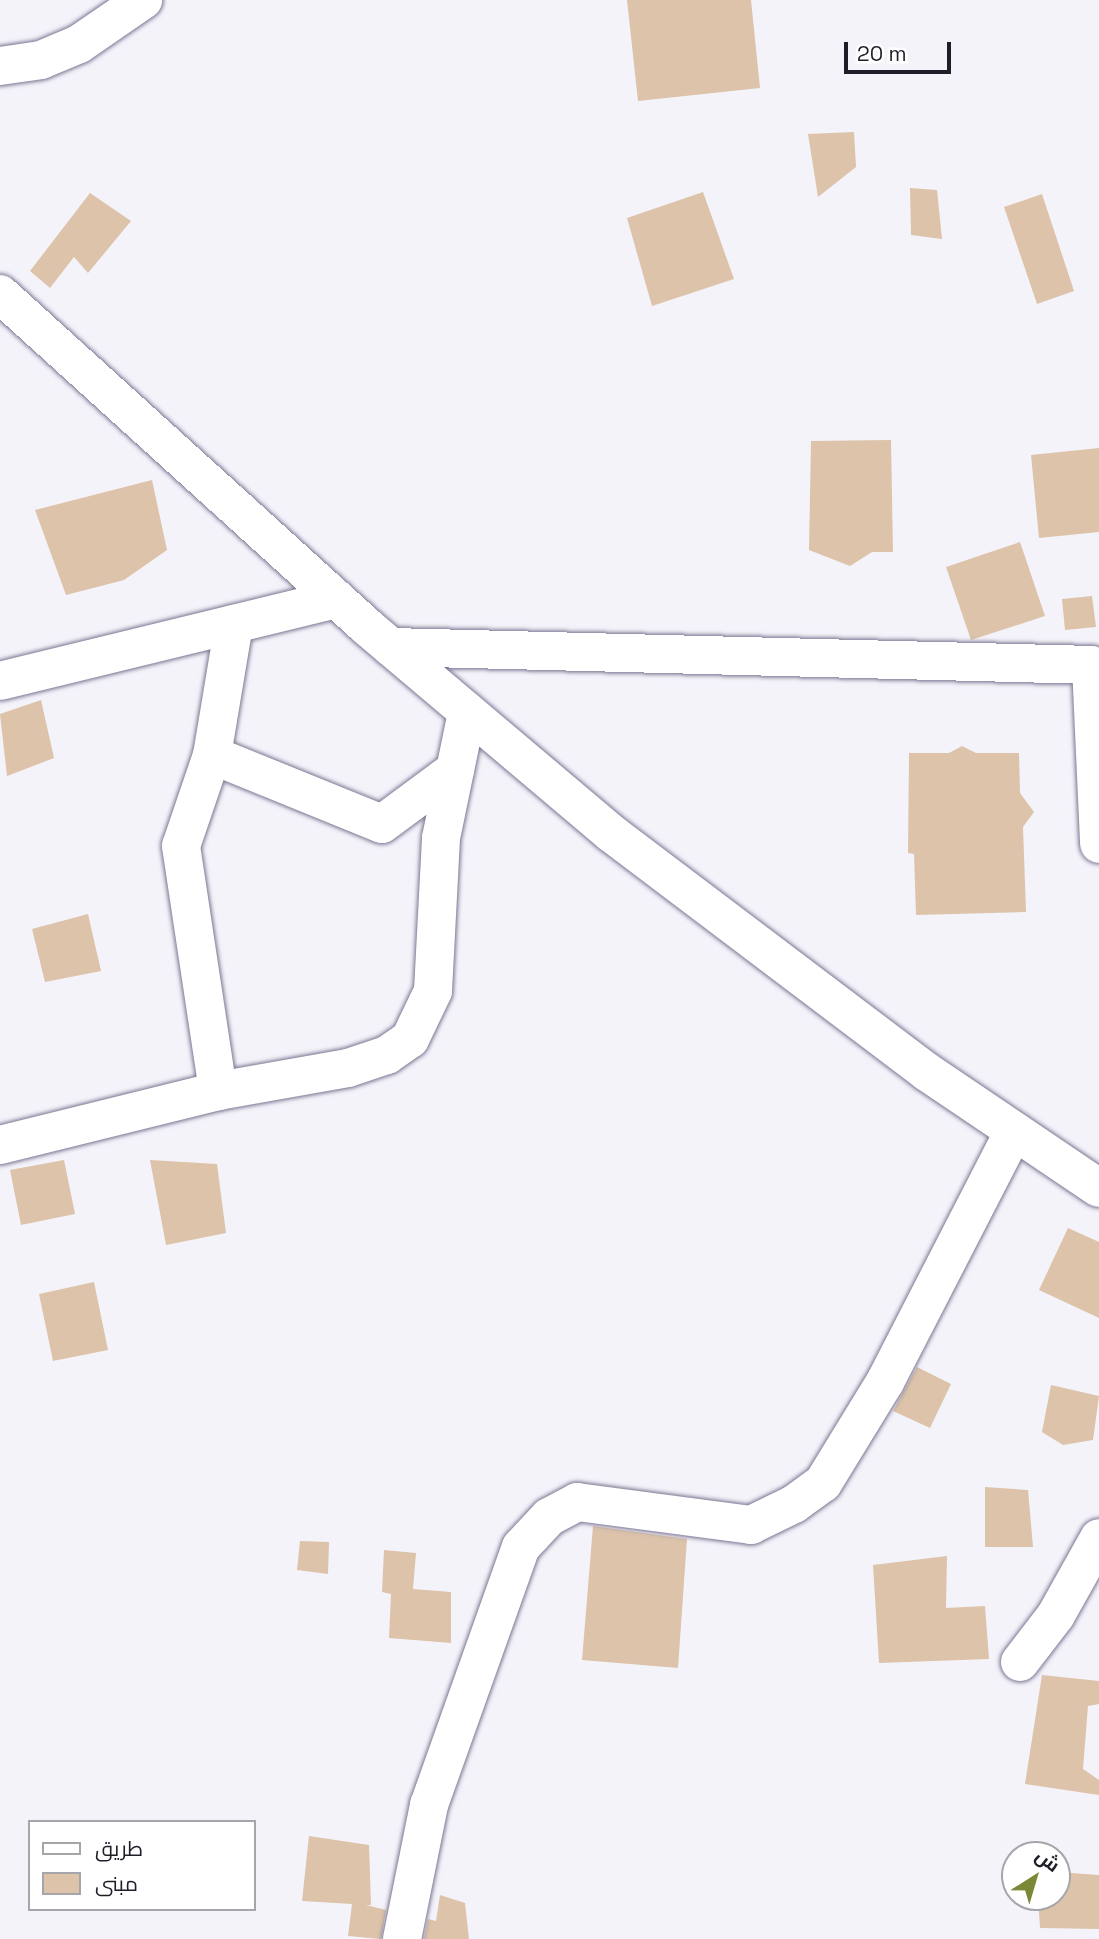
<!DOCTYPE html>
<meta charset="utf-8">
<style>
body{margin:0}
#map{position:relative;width:1099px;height:1939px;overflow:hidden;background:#f5f3fa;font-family:"Space Grotesk",Cairo,sans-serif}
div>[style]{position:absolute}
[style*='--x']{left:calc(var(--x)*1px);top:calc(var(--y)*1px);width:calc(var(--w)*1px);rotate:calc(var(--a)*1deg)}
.building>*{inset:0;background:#dcc3aa}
.roads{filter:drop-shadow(0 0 2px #7c7693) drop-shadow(0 0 2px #7c7693)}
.minor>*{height:38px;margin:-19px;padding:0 19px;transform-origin:19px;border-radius:19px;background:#fff}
span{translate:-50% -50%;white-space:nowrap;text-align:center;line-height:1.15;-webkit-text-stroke:5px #fff;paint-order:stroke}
.legend{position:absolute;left:28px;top:1820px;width:228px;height:91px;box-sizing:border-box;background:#fff;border:2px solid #a6a5a9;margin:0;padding:9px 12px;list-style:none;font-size:21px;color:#201d29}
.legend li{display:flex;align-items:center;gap:14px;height:35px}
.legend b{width:35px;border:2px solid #a6a5a9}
.north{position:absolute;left:1001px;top:1841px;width:70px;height:70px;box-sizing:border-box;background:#fff;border:2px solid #a6a5a9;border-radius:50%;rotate:37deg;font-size:19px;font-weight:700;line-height:28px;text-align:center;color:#201d29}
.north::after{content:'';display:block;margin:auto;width:24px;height:32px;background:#7b8836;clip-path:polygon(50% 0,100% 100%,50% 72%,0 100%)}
.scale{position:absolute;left:844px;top:42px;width:107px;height:32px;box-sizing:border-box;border:4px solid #201d29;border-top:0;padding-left:9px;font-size:21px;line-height:24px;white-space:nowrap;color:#201d29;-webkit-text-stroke:5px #fff;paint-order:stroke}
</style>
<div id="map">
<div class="building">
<i style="clip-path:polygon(627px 0,751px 0,760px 88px,638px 101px)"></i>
<i style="clip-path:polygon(854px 132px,856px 167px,818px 197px,808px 134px)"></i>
<i style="clip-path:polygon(910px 188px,937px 190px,942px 239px,911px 235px)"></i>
<i style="clip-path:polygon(703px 192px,734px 279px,652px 306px,627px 218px)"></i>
<i style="clip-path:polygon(90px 193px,131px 221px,88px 273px,74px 257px,50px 288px,30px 271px)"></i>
<i style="clip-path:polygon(1042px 194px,1074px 291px,1037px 304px,1004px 207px)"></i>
<i style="clip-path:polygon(891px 440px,893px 552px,872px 552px,850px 566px,809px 550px,811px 441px)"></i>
<i style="clip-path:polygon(1099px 448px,1099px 532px,1039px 538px,1031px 455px)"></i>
<i style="clip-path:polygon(152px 480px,167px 550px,124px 580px,66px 595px,35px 510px)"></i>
<i style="clip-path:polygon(1020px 542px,1045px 616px,971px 640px,946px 567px)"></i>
<i style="clip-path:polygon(1092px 596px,1096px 627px,1065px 630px,1062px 599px)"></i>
<i style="clip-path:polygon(41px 700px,54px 758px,7px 776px,0 714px)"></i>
<i style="clip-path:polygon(962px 746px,976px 753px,1019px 753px,1020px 793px,1034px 812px,1023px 827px,1026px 912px,916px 915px,914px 854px,908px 853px,909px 753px,949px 753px)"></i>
<i style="clip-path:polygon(88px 914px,101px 971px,45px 982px,32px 929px)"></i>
<i style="clip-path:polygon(64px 1160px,75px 1214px,21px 1225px,10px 1170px)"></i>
<i style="clip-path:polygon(150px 1160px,217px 1164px,226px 1233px,166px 1245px)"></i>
<i style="clip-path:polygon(1068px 1228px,1099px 1242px,1099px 1318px,1039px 1290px)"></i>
<i style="clip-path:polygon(94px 1282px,108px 1350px,53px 1361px,39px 1294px)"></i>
<i style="clip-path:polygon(917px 1367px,951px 1384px,930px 1428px,893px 1411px)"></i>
<i style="clip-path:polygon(1051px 1385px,1099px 1396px,1093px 1440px,1063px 1445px,1042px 1432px)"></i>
<i style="clip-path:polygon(985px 1487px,1028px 1490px,1033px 1547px,985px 1547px)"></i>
<i style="clip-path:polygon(593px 1526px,687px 1539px,678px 1668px,582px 1660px)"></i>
<i style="clip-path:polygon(300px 1541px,329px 1542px,328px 1574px,297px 1570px)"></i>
<i style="clip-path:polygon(384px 1550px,416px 1553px,413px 1589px,451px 1592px,451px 1643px,389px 1638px,391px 1594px,382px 1592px)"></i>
<i style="clip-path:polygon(947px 1556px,946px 1608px,985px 1606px,989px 1659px,879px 1663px,873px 1565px)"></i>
<i style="clip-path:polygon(1042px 1675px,1099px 1681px,1099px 1704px,1088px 1706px,1083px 1769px,1099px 1780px,1099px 1795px,1025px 1784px)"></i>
<i style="clip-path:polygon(309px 1836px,369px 1845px,371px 1905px,366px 1905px,386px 1910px,381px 1939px,348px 1936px,352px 1904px,302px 1901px)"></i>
<i style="clip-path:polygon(1057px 1872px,1099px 1875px,1099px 1929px,1040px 1928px,1038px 1897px,1057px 1897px)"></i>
<i style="clip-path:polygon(440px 1895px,465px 1903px,469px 1939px,424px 1939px,428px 1919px,436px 1921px)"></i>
</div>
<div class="roads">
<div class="minor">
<i style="--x:0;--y:66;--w:41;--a:-8.3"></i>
<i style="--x:41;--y:60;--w:41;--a:-22.8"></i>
<i style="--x:79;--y:44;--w:78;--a:-34.5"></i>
<i style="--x:0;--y:294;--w:494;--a:42.2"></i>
<i style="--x:366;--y:626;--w:321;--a:40.2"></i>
<i style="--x:611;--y:833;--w:396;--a:37.1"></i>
<i style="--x:927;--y:1072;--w:207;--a:34"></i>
<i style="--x:234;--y:624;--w:133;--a:99.5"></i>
<i style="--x:212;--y:755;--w:183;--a:22.1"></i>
<i style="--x:382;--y:824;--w:91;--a:-36.5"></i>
<i style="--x:391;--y:647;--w:700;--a:1.47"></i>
<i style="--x:1091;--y:665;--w:179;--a:87.4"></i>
<i style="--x:0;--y:681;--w:346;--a:-13.7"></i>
<i style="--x:212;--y:755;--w:96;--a:108.8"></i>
<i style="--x:181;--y:846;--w:248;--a:81.4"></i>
<i style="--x:0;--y:1145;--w:225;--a:-13.9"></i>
<i style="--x:218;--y:1091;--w:132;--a:-10"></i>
<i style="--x:348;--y:1068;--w:41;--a:-18.4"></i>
<i style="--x:387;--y:1055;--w:28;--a:-35"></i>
<i style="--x:410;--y:1039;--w:53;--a:-64.4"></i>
<i style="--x:433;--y:991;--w:153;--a:-87"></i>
<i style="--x:441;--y:838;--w:129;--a:-78.3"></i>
<i style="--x:1020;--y:1662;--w:59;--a:-52.5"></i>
<i style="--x:1056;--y:1615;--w:88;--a:-60.8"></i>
<i style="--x:402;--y:1939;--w:137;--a:-78.6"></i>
<i style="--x:429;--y:1805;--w:274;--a:-70.4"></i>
<i style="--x:521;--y:1547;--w:41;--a:-47"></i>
<i style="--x:549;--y:1517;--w:32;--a:-28"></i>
<i style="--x:577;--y:1502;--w:176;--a:7.5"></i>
<i style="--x:751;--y:1525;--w:48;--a:-26"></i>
<i style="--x:794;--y:1504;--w:36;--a:-36"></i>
<i style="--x:823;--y:1483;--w:119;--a:-58.5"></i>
<i style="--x:885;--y:1382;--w:282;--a:-62.8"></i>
</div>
</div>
<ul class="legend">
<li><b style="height:9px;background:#fff"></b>طريق</li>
<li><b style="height:19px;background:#dcc3aa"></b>مبنى</li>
</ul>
<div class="north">ش</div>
<div class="scale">20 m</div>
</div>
